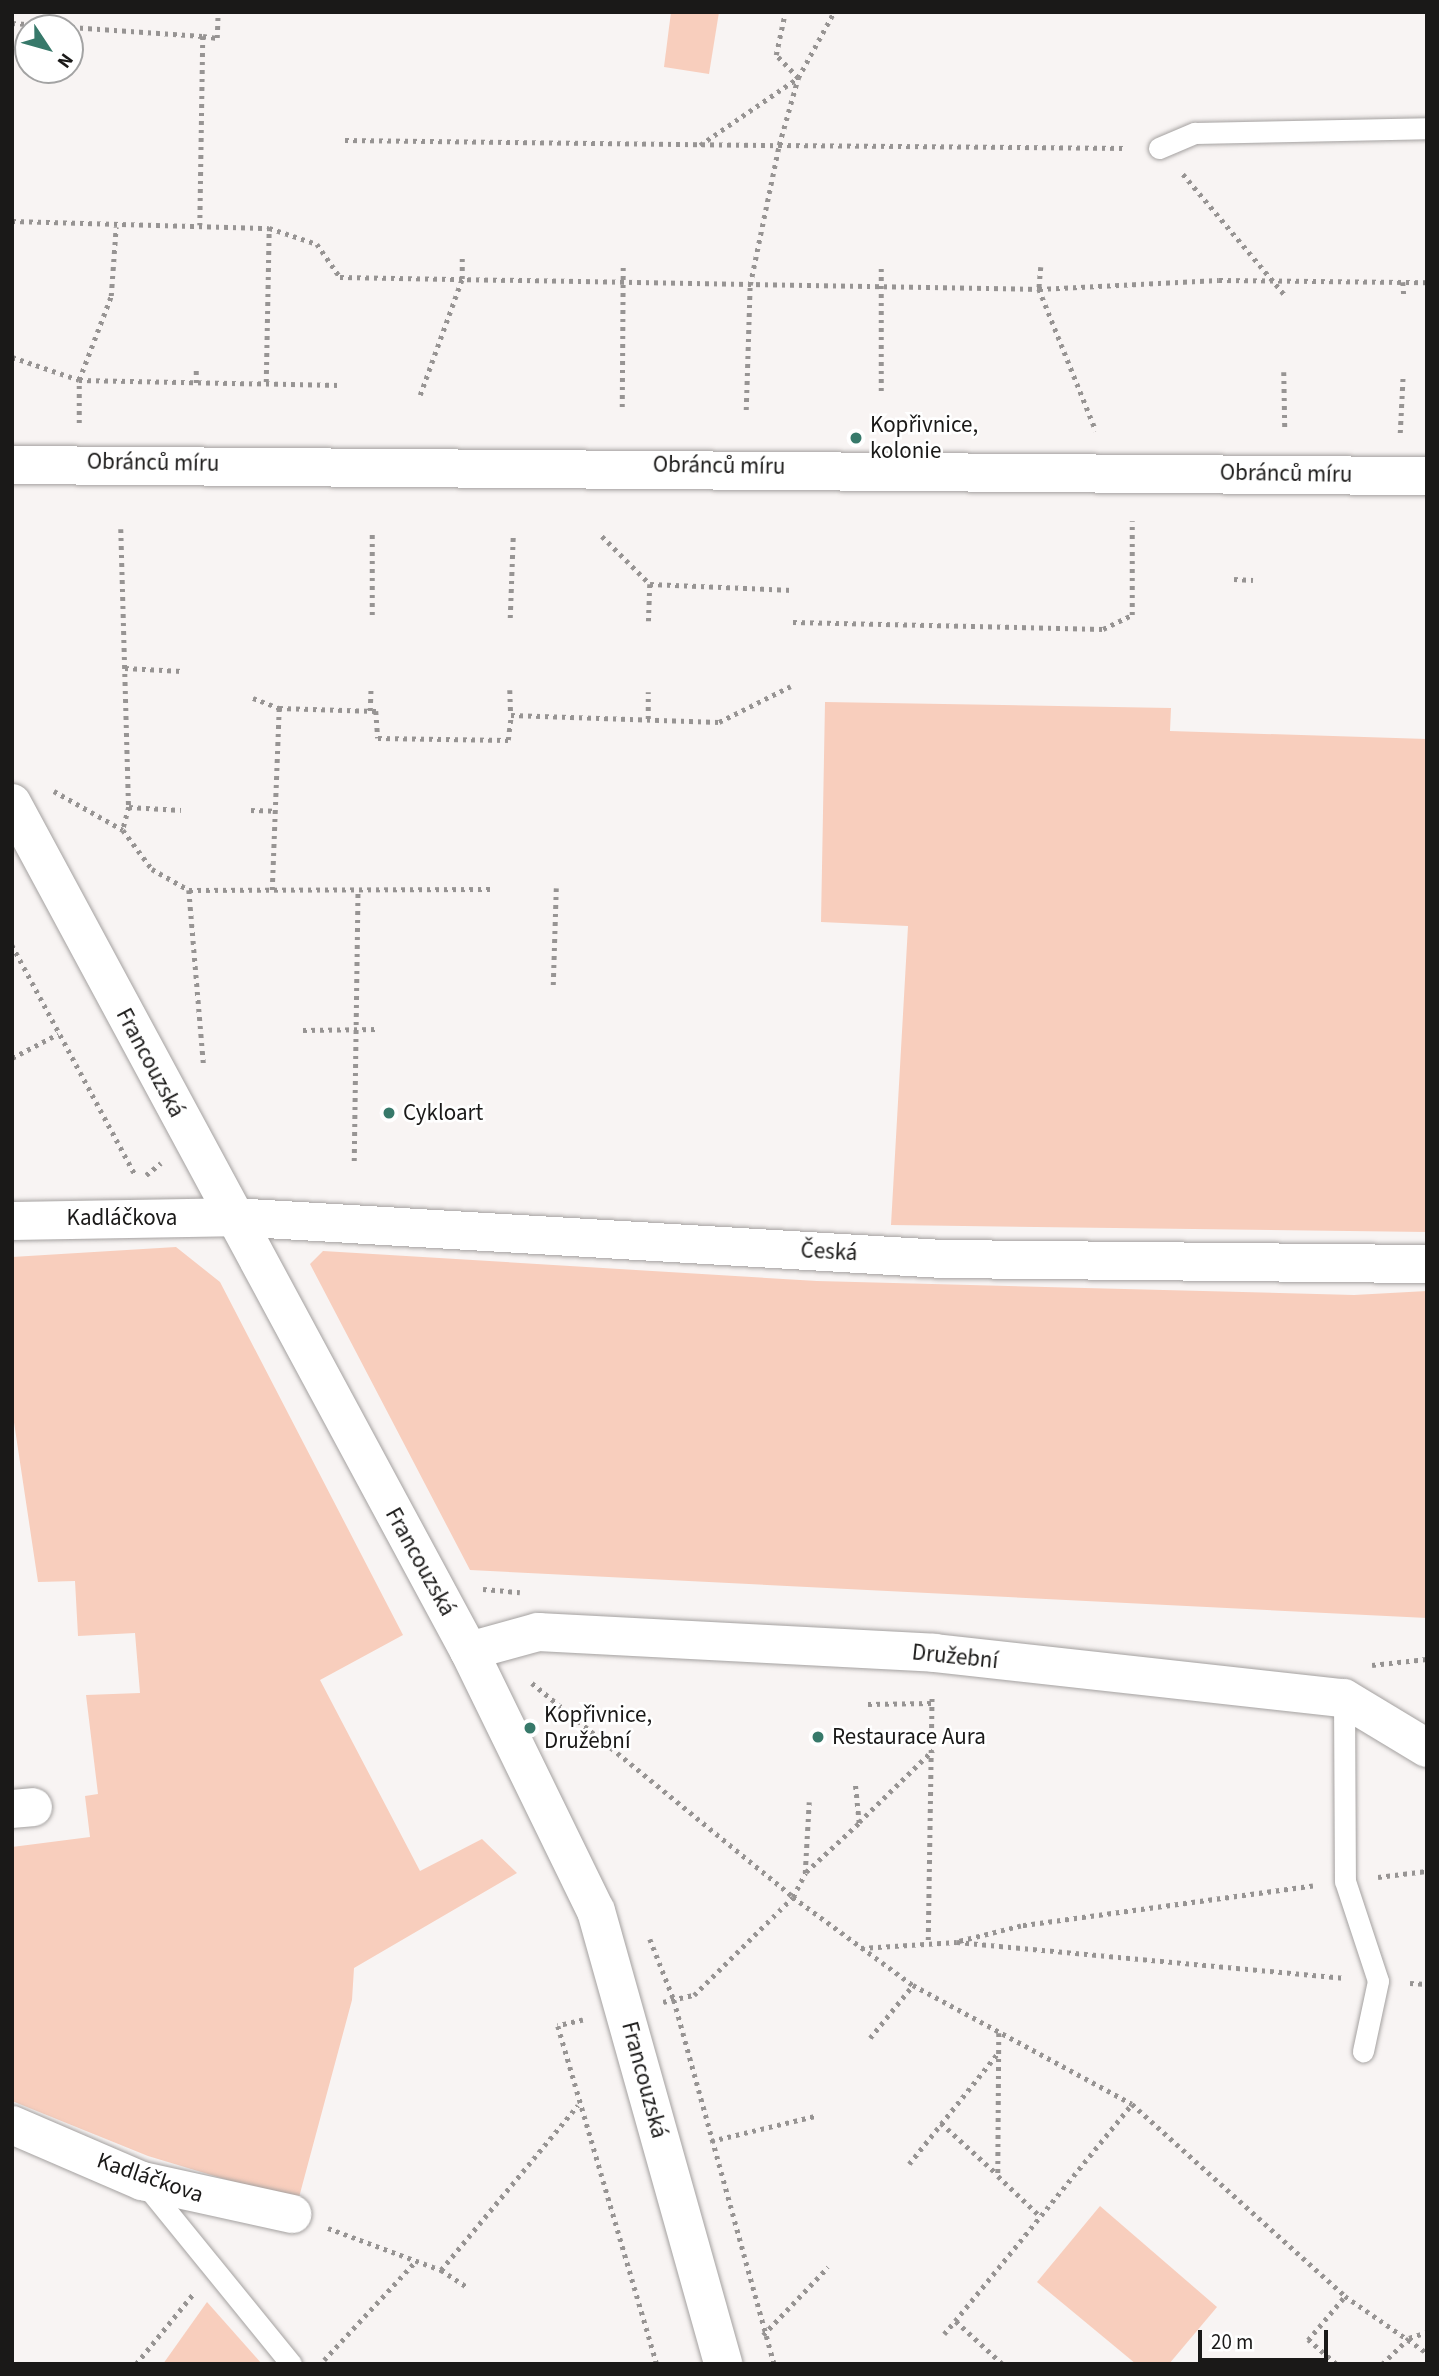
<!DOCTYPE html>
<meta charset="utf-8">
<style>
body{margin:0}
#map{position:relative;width:1439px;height:2376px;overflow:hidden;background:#f8f4f3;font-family:"Source Sans 3",sans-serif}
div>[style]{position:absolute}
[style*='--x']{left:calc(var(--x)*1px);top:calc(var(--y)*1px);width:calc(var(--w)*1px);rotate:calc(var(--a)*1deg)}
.green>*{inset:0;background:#f8cebd}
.path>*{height:4.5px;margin-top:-2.25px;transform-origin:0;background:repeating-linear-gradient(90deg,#979493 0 3.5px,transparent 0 8.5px)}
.roads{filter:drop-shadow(0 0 2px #a4a1a0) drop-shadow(0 0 2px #a4a1a0)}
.lane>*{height:21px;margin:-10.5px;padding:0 10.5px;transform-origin:10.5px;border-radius:10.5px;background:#fff}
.street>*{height:38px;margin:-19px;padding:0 19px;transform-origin:19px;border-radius:19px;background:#fff}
.secondary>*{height:38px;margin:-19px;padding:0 19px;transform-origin:19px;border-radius:19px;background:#fff}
.dots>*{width:19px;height:19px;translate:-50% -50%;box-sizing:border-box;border:4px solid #fff;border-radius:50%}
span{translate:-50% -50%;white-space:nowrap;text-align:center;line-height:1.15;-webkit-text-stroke:5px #fff;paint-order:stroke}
.poi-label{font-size:23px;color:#1a1918}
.left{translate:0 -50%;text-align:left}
.street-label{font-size:23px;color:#1a1918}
.frame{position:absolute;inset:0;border:14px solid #1a1918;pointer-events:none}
.north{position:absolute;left:14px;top:14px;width:70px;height:70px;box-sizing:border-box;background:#fff;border:2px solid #a3a3a3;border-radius:50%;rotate:126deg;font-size:19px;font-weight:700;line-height:28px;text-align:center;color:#1a1918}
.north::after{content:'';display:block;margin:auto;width:24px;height:32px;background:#37796a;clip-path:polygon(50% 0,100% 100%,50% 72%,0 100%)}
.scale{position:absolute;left:1198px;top:2330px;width:130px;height:32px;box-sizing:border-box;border:4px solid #1a1918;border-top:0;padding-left:9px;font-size:21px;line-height:24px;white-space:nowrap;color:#1a1918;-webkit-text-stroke:5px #fff;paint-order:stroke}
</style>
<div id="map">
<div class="green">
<i style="clip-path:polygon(671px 12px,719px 12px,709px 74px,664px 67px)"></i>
<i style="clip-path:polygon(825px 702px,1171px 708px,1170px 731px,1427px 739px,1427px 1232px,891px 1225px,908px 926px,821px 922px)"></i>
<i style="clip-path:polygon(176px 1247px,220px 1282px,403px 1635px,320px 1680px,420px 1871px,482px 1839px,517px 1873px,354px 1968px,352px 2000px,298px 2201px,148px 2156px,12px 2101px,12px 1847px,90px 1837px,85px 1796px,98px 1794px,86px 1695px,140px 1693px,135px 1633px,78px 1636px,75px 1581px,38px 1582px,12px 1409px,12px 1257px)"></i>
<i style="clip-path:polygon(323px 1251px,817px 1281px,1354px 1295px,1427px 1291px,1427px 1618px,470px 1570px,310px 1264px)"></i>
<i style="clip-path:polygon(1100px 2206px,1217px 2307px,1169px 2364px,1136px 2364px,1037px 2282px)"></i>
<i style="clip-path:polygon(207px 2302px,262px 2364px,163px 2364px)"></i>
</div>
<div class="path">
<i style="--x:12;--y:23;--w:191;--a:3.9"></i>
<i style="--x:203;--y:36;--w:189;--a:90.9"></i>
<i style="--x:203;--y:36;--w:14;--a:8"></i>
<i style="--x:217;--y:38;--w:26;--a:-88"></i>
<i style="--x:345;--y:140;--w:434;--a:0.7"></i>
<i style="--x:779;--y:145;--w:70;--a:-74.2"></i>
<i style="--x:798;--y:78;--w:75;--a:-61.4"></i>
<i style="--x:700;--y:145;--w:119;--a:-34.4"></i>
<i style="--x:798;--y:78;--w:32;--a:-134"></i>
<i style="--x:776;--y:55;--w:40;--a:-78"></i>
<i style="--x:1183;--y:174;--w:158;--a:49.9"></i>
<i style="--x:12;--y:221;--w:257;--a:1.6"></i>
<i style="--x:269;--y:228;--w:51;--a:18.4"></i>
<i style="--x:317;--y:244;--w:40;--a:55.1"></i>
<i style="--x:340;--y:277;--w:699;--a:0.98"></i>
<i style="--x:1039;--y:289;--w:180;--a:-2.9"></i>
<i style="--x:1219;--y:280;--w:208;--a:0.6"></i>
<i style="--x:1041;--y:267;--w:22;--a:95"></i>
<i style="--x:1039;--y:289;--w:153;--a:68.1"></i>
<i style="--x:1403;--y:282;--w:15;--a:86"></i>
<i style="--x:12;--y:357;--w:71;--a:18.9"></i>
<i style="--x:79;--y:380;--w:260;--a:1.1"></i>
<i style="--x:1284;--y:372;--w:59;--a:89"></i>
<i style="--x:266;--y:382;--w:154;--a:-88.9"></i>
<i style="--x:196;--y:383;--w:13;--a:-90"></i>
<i style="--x:881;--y:391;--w:126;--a:-90"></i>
<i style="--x:420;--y:395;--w:123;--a:-70.1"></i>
<i style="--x:462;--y:279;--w:22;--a:-90"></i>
<i style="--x:622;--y:407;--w:144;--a:-89.6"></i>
<i style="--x:746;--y:410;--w:125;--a:-88.2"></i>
<i style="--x:750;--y:285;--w:143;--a:-78.3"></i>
<i style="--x:779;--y:145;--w:347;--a:0.5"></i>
<i style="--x:79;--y:423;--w:43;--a:-90"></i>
<i style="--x:79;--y:380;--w:90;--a:-69.1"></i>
<i style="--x:111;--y:296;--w:69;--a:-85.9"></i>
<i style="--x:1400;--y:433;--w:59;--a:-87.1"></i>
<i style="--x:121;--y:529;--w:278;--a:88.4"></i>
<i style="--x:129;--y:807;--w:24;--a:105"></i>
<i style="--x:123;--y:830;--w:49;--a:53.4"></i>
<i style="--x:152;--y:869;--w:43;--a:29.6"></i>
<i style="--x:189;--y:890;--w:303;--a:-0.2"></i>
<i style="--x:602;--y:536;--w:68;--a:45"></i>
<i style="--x:650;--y:584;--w:37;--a:92"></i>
<i style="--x:1234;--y:579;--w:19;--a:3"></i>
<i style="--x:650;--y:584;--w:143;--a:2.4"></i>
<i style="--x:372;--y:615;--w:83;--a:-90"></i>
<i style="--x:510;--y:618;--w:83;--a:-87.9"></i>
<i style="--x:793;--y:622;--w:310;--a:1.3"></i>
<i style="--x:1103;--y:629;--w:32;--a:-26"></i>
<i style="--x:1132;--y:615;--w:94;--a:-90"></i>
<i style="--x:125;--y:668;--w:57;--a:3"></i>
<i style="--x:510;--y:690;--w:25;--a:88"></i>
<i style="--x:253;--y:698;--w:28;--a:21"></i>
<i style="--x:370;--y:711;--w:23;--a:-88"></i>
<i style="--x:648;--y:719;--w:27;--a:-90"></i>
<i style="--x:54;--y:791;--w:79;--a:29.5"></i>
<i style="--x:129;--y:807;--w:52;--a:3.3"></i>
<i style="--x:251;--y:810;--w:24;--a:2"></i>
<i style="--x:189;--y:890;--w:178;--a:85.2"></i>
<i style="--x:272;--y:890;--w:182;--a:-87.8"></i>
<i style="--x:279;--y:708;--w:97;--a:1.8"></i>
<i style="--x:376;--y:711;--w:27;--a:86"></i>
<i style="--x:378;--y:738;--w:130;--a:0.9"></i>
<i style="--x:508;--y:740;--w:25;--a:-83"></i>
<i style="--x:511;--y:715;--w:208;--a:1.9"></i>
<i style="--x:719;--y:722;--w:80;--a:-26.6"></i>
<i style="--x:12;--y:945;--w:262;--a:61.8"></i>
<i style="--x:553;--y:985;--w:97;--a:-88.2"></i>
<i style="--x:303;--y:1030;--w:75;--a:-0.8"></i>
<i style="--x:12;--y:1058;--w:52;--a:-27.6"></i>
<i style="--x:354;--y:1161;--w:272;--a:-89.2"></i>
<i style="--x:146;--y:1175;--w:19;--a:-39"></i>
<i style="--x:483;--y:1589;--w:37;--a:5"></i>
<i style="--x:1372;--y:1665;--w:55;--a:-6.2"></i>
<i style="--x:532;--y:1683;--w:338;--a:39.3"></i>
<i style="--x:793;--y:1897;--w:149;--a:36.3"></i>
<i style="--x:913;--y:1985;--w:249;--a:28.5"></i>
<i style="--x:1132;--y:2104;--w:287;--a:42"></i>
<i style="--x:1345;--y:2296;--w:100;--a:34.8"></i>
<i style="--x:868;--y:1704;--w:64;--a:-0.9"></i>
<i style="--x:859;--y:1822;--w:103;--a:-44.2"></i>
<i style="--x:806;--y:1872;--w:72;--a:-42.8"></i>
<i style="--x:859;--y:1823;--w:40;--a:-95.7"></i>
<i style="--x:1378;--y:1877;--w:49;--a:-7"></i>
<i style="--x:1313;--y:1886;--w:295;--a:172.2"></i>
<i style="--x:1021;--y:1926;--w:66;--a:166"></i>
<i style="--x:957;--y:1942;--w:387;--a:5.3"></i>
<i style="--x:650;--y:1939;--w:66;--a:68.5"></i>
<i style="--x:674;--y:2000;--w:377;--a:74.6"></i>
<i style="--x:928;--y:1940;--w:246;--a:-89.1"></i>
<i style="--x:861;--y:1948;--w:96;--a:-3.6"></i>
<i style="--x:1410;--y:1983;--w:17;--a:3"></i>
<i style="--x:663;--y:2002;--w:32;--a:-13"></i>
<i style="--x:694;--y:1995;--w:139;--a:-44.7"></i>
<i style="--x:793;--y:1897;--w:27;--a:-63"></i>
<i style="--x:805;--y:1873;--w:71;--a:-86.8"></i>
<i style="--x:583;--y:2020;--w:26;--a:167"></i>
<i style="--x:558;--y:2026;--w:352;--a:73.7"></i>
<i style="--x:999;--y:2033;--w:143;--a:90.4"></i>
<i style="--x:998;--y:2176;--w:57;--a:43.6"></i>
<i style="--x:870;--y:2038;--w:68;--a:-50.9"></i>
<i style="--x:941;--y:2123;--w:76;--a:42.3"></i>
<i style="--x:711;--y:2141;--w:107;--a:-13.5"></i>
<i style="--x:909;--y:2164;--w:142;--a:-51.3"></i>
<i style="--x:328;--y:2228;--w:121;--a:20.4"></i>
<i style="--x:441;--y:2270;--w:30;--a:33"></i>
<i style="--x:441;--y:2270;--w:214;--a:-50.3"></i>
<i style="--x:944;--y:2334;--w:17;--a:-50"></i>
<i style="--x:763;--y:2335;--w:94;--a:-46.3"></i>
<i style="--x:324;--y:2360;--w:135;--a:-47.1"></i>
<i style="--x:136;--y:2364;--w:90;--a:-50.8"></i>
<i style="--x:1002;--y:2364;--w:64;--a:-137.5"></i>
<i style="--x:955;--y:2321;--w:280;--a:-50.8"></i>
<i style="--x:1336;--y:2364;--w:37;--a:-139"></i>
<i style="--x:1308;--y:2340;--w:57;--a:-49.9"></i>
<i style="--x:1382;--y:2364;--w:37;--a:-44"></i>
<i style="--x:1409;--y:2338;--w:19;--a:-18"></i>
</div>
<div class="roads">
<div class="lane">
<i style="--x:1159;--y:148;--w:39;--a:-23"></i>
<i style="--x:1195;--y:133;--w:232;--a:-1.2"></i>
<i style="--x:1344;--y:1698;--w:183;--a:89.7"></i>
<i style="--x:1345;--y:1881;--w:105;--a:71.7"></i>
<i style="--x:1378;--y:1981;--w:72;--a:102.1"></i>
<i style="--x:144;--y:2183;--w:233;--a:50.9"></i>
</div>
<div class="street">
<i style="--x:12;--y:803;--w:963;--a:61.68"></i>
<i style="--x:469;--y:1651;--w:289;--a:64"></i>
<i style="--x:596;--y:1911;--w:470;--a:74.3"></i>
<i style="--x:12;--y:1221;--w:220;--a:-1"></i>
<i style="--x:232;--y:1217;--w:713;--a:3.38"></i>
<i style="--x:944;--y:1259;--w:483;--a:0.6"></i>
<i style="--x:469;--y:1651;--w:72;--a:-15.4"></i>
<i style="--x:538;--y:1632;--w:397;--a:3"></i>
<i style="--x:934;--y:1653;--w:412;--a:6.3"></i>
<i style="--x:1344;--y:1698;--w:97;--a:31.1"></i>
<i style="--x:12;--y:1809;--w:21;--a:-5"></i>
<i style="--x:12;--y:2125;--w:142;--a:23.3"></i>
<i style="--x:142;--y:2181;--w:154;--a:12.4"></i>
</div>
<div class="secondary">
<i style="--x:12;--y:465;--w:1415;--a:0.45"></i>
</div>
</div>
<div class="dots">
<i style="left:856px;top:438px;background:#37796a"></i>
<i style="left:389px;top:1113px;background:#37796a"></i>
<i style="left:530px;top:1728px;background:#37796a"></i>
<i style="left:818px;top:1737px;background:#37796a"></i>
</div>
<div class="poi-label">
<span class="left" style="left:870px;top:438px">Kopřivnice,<br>kolonie</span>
<span class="left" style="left:403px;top:1113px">Cykloart</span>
<span class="left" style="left:544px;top:1728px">Kopřivnice,<br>Družební</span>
<span class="left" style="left:832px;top:1737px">Restaurace Aura</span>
</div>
<div class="street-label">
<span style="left:153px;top:463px;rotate:1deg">Obránců míru</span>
<span style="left:719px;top:466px;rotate:1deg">Obránců míru</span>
<span style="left:1286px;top:474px;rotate:1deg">Obránců míru</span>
<span style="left:150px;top:1063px;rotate:62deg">Francouzská</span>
<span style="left:122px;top:1218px">Kadláčkova</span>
<span style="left:829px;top:1252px;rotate:3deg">Česká</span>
<span style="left:420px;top:1562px;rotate:61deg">Francouzská</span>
<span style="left:955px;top:1657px;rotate:6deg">Družební</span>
<span style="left:644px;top:2080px;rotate:75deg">Francouzská</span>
<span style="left:150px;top:2178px;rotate:19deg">Kadláčkova</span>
</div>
<div class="frame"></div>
<div class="north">N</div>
<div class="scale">20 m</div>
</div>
